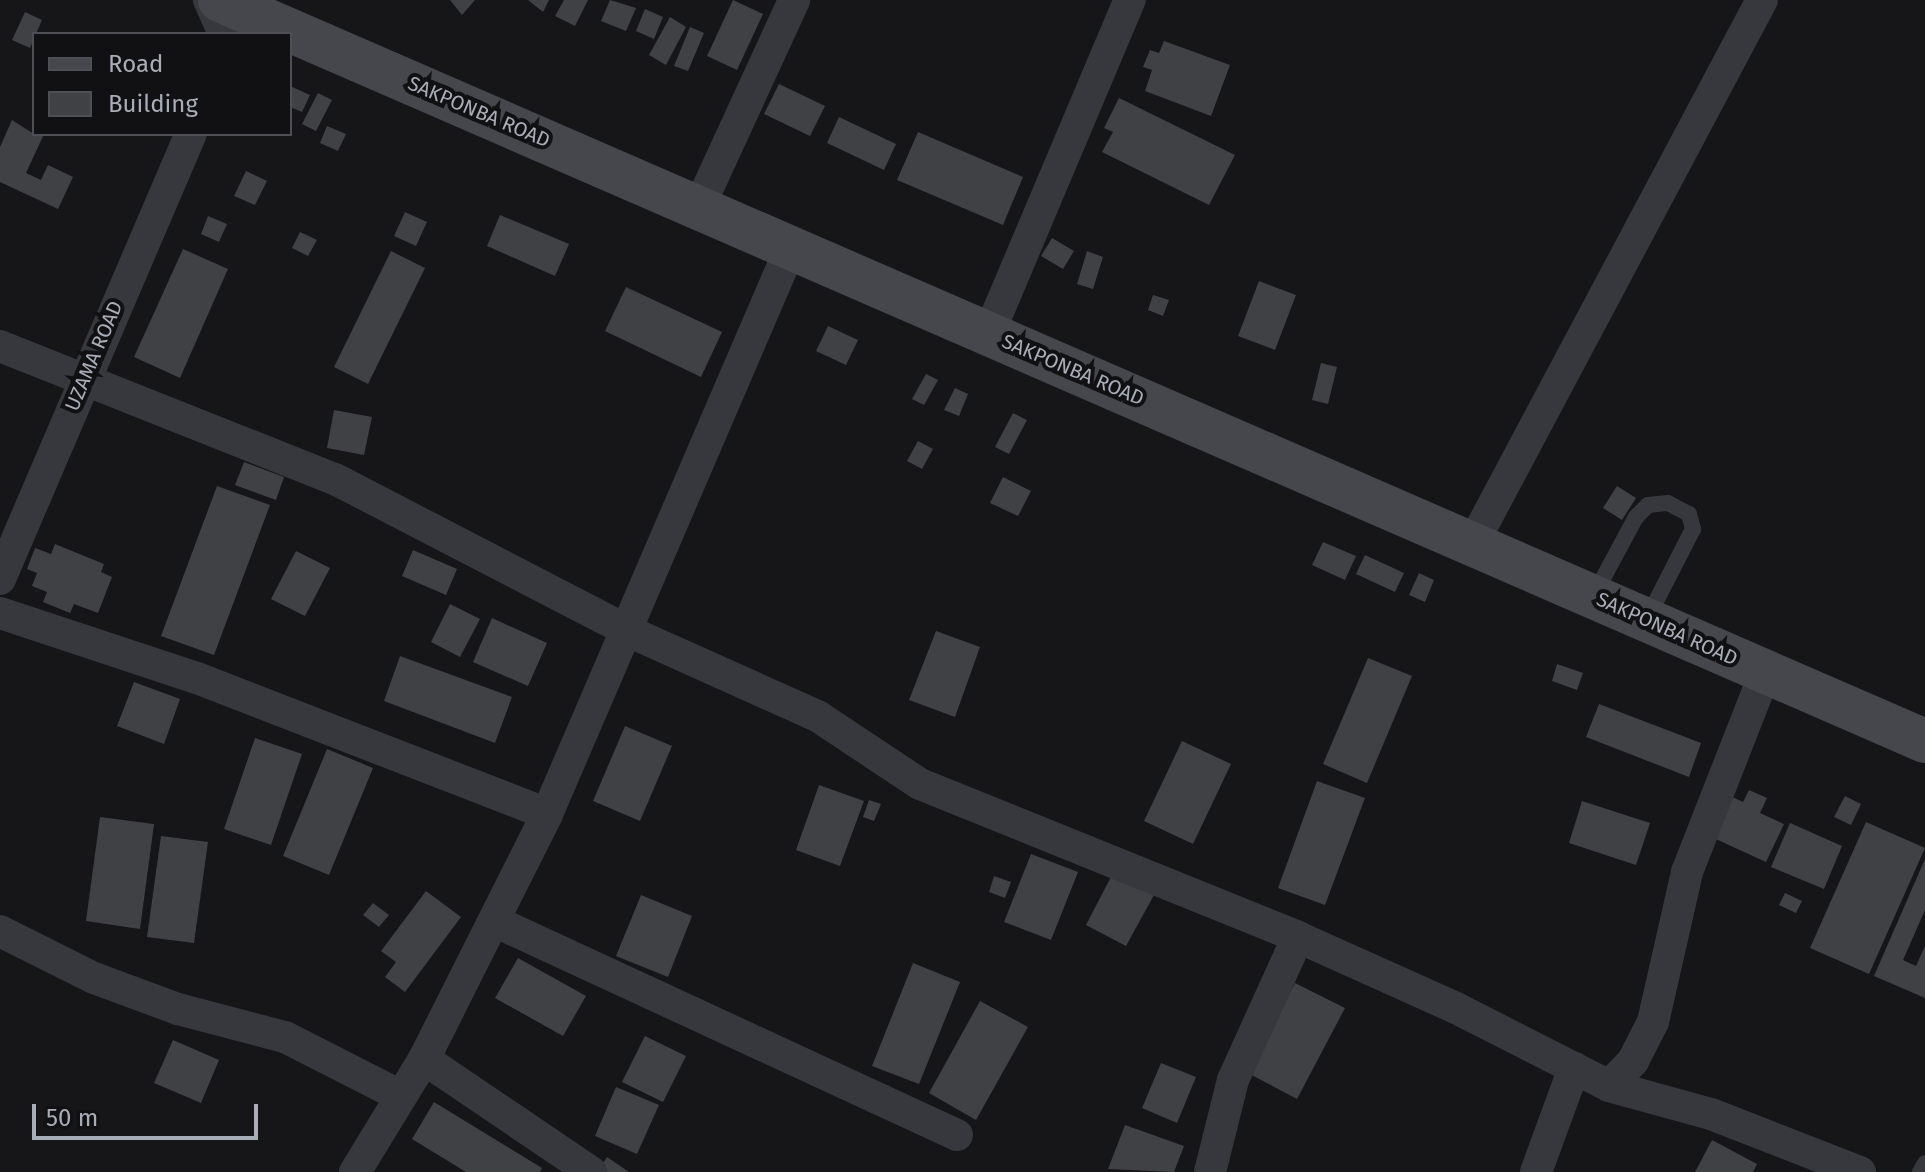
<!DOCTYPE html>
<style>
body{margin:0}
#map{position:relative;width:1925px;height:1172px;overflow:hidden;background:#161618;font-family:"Fira Sans",sans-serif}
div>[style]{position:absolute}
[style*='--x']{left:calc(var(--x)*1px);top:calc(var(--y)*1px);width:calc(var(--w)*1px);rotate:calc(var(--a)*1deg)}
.building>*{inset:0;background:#404145}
.service>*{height:16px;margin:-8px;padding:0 8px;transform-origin:8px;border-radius:8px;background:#37383d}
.minor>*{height:32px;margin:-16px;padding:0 16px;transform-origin:16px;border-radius:16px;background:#37383d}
.secondary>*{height:44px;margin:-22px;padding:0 22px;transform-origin:22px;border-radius:22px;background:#45474d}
span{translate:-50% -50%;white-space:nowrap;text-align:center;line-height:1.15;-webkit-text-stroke:8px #111113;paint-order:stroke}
.street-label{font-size:20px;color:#a8adb8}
.legend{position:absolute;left:32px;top:32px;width:260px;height:104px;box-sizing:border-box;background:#111113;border:2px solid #4d4f55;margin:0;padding:10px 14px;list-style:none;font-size:24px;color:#a8adb8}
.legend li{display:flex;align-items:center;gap:16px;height:40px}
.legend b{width:40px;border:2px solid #4d4f55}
.scale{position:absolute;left:32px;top:1104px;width:226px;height:36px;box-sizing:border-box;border:4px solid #a8adb8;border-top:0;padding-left:10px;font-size:24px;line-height:28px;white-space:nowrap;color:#a8adb8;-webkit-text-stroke:6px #111113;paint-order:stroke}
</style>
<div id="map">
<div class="building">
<i style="clip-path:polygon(450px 0,475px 0,462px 15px)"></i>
<i style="clip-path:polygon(528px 0,549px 0,543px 12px)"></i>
<i style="clip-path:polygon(564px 0,588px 0,575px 26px,555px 16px)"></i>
<i style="clip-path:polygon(610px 0,636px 8px,626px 31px,601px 21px)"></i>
<i style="clip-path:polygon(733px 0,763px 14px,737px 70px,707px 56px)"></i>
<i style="clip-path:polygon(645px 9px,663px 17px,654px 39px,636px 31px)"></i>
<i style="clip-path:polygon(25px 12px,42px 20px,30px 48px,12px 40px)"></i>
<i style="clip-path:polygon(670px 17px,686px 27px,666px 65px,649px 55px)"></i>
<i style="clip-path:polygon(690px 27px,704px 33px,688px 71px,674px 66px)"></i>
<i style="clip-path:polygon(1164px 41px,1230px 65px,1211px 116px,1145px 91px,1152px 70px,1143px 67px,1150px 50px,1159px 53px)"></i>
<i style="clip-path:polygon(779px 84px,825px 106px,810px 136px,764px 114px)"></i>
<i style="clip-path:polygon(290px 86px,310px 95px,302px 112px,290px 107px)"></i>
<i style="clip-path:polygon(318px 93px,332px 100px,316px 131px,302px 124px)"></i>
<i style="clip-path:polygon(1119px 98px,1235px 155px,1209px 205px,1102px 152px,1113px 132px,1104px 128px)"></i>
<i style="clip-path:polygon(839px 117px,896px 144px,884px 170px,827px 143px)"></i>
<i style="clip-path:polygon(12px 120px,34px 134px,44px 134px,26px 173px,41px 180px,48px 165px,73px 177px,58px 209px,0 182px,0 147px)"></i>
<i style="clip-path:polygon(327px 126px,346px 134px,338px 151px,320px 143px)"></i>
<i style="clip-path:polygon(918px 132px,1023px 177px,1003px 225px,897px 180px)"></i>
<i style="clip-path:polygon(246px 171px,267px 181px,255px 205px,234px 196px)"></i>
<i style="clip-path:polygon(405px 212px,427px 222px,416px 246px,394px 236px)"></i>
<i style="clip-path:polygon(500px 215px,569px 244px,555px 276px,487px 246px)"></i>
<i style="clip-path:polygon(208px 216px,227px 224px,219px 242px,201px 234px)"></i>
<i style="clip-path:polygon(300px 232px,317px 240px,308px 256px,292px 248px)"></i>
<i style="clip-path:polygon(1052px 238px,1074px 251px,1063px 269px,1041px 256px)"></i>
<i style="clip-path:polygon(183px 249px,228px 269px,180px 378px,134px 357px)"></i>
<i style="clip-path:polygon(391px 251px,425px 268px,368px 384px,334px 367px)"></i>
<i style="clip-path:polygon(1087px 251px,1103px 257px,1093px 289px,1077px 284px)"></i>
<i style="clip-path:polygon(1259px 281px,1296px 295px,1275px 350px,1238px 336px)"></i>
<i style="clip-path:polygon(626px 287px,722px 332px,701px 377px,605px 331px)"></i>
<i style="clip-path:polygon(1153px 295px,1169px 300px,1163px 316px,1148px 310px)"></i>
<i style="clip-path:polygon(828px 326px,858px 340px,846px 365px,816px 351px)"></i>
<i style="clip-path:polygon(1321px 363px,1337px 367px,1328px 404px,1312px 400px)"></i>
<i style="clip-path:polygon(926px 374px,938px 380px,924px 405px,912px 399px)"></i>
<i style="clip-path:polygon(955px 388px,968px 394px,959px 416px,944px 410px)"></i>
<i style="clip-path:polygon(334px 410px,372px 417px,364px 455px,327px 448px)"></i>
<i style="clip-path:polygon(1013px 413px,1027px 420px,1009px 454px,995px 447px)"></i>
<i style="clip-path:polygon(918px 441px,933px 449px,922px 469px,907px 461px)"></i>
<i style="clip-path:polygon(244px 462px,284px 477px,276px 500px,235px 485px)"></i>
<i style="clip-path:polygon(1003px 477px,1031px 491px,1018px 516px,990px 503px)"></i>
<i style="clip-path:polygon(217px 486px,270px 505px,214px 655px,161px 636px)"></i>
<i style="clip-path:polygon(1617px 486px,1636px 498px,1622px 520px,1603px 508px)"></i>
<i style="clip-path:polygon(1323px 542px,1356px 556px,1345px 580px,1312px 565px)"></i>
<i style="clip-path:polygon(55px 544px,104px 564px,101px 572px,112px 577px,98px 613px,74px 604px,70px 613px,43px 602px,47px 592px,32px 586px,37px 573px,27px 569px,35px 548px,51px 554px)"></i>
<i style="clip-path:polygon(413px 550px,457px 569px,446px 595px,402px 576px)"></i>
<i style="clip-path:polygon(296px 551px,330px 568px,305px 616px,271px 599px)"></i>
<i style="clip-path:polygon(1365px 555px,1404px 573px,1395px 592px,1356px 574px)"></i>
<i style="clip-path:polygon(1419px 573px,1434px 580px,1425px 602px,1409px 595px)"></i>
<i style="clip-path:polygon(450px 604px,480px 619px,460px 657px,431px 642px)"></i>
<i style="clip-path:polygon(492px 618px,547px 643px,528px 686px,473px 662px)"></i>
<i style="clip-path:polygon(936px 631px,980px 647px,955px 717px,909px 700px)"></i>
<i style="clip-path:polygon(400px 656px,512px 697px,495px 743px,384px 701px)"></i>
<i style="clip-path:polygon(1368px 658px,1412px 676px,1367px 783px,1323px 764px)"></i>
<i style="clip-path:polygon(1557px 664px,1583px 673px,1577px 690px,1552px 681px)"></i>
<i style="clip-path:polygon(134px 682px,180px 699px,164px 744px,117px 726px)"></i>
<i style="clip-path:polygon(1599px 704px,1701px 743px,1689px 777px,1586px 737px)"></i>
<i style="clip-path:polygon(625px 726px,672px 746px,640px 821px,593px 801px)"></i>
<i style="clip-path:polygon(255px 738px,302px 754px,271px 845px,224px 829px)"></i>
<i style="clip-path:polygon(1182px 741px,1231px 764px,1193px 844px,1144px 821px)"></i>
<i style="clip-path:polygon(327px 749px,373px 768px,329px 875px,283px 856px)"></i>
<i style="clip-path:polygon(1317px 781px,1365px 798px,1325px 905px,1278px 888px)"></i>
<i style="clip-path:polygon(819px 785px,864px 801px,840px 866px,796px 850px)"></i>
<i style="clip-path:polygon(1749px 790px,1767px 798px,1760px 813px,1784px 824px,1766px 862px,1707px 835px,1726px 794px,1743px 802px)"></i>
<i style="clip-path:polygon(1845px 796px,1861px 804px,1851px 825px,1834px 817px)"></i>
<i style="clip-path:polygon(869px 800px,881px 804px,874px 821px,863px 817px)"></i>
<i style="clip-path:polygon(1582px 801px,1650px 823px,1636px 865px,1569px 843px)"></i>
<i style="clip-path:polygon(100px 817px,154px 824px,140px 929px,86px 921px)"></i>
<i style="clip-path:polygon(1866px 822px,1925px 848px,1869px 974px,1810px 948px)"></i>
<i style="clip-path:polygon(1790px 823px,1842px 846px,1824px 889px,1771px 867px)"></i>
<i style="clip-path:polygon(161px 836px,208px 842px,194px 943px,147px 937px)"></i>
<i style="clip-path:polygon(1031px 854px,1078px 872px,1051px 940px,1004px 922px)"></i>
<i style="clip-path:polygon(1925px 859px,1925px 910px,1903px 960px,1916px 966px,1925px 946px,1925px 998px,1874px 976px)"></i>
<i style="clip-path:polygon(1113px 873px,1154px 895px,1126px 946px,1086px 925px)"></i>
<i style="clip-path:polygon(994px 876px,1011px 882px,1005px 898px,989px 892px)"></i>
<i style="clip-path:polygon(426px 891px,461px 917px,405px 992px,385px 977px,396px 962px,381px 951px)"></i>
<i style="clip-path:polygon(1785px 893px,1802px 901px,1796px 913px,1779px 905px)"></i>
<i style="clip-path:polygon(641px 895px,692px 916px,668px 977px,616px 956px)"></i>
<i style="clip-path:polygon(373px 903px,389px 915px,379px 927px,363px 915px)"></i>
<i style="clip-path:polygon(518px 958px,586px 996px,563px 1036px,495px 998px)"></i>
<i style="clip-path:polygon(913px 963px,960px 982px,919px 1084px,872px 1066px)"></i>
<i style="clip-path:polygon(1295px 983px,1345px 1008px,1297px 1099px,1248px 1073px)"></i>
<i style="clip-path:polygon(980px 1001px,1028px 1027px,976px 1120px,929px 1093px)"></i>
<i style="clip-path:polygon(645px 1036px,686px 1056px,663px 1102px,622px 1082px)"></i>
<i style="clip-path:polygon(173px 1040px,219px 1060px,201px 1103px,154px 1083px)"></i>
<i style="clip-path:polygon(1161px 1063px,1196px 1077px,1177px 1123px,1142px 1108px)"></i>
<i style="clip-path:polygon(616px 1087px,659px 1105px,637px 1154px,595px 1136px)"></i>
<i style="clip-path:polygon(434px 1102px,542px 1168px,540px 1172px,466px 1172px,412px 1139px)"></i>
<i style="clip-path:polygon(1125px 1125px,1184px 1146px,1174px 1172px,1108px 1169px)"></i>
<i style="clip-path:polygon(1712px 1140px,1757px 1164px,1753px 1172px,1695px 1172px)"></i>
<i style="clip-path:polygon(607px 1157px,629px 1172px,597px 1172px)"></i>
</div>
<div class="service">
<i style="--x:1594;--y:595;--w:89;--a:-61.7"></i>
<i style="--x:1636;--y:517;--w:17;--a:-45"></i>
<i style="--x:1648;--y:505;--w:20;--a:-6"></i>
<i style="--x:1668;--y:503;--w:24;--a:28"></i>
<i style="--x:1689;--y:514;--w:16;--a:75"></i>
<i style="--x:1693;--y:529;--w:99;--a:117.1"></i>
<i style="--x:1920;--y:1172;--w:10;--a:-61"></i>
</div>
<div class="minor">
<i style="--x:209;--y:0;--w:37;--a:66"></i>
<i style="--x:699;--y:207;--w:228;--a:-65.3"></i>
<i style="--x:989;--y:333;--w:362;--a:-67.1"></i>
<i style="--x:0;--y:346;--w:360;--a:21.7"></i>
<i style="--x:335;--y:479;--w:330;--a:27.4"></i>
<i style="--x:628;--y:631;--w:209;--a:24.2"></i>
<i style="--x:819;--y:717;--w:121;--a:33.6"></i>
<i style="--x:920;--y:784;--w:408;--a:22"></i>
<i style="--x:1298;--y:937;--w:173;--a:24.2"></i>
<i style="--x:1456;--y:1008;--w:172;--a:27"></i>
<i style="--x:1609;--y:1086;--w:106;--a:15.4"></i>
<i style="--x:1711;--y:1114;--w:160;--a:21.3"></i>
<i style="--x:1473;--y:543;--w:615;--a:-61.98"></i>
<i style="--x:0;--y:579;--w:484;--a:-66.8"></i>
<i style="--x:0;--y:613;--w:207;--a:18.3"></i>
<i style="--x:197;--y:678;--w:375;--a:21.2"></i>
<i style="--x:494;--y:921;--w:510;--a:24.81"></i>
<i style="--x:0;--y:931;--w:105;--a:26.6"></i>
<i style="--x:94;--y:978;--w:90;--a:20.3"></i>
<i style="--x:178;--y:1009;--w:111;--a:14.7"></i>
<i style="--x:285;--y:1037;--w:130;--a:27"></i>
<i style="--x:424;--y:1059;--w:202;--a:34.1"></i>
<i style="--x:1609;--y:1086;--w:35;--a:-46"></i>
<i style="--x:1633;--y:1061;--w:44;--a:-62.9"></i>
<i style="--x:1653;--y:1022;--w:154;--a:-77.2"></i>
<i style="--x:1687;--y:872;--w:214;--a:-68.6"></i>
<i style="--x:355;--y:1172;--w:132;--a:-58.6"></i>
<i style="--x:424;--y:1059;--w:274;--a:-63.3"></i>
<i style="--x:547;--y:814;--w:617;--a:-66.72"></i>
<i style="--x:1210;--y:1172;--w:95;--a:-76"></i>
<i style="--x:1233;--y:1080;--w:157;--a:-65.6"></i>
<i style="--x:1536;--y:1172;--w:111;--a:-69.9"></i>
</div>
<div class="secondary">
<i style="--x:220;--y:0;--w:1859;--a:23.49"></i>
</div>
<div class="street-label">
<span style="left:479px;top:112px;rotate:23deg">SAKPONBA ROAD</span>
<span style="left:94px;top:356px;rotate:-67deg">UZAMA ROAD</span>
<span style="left:1073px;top:370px;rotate:23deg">SAKPONBA ROAD</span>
<span style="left:1667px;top:629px;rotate:24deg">SAKPONBA ROAD</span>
</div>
<ul class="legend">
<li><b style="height:10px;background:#45474d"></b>Road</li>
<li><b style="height:22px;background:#404145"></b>Building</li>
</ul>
<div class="scale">50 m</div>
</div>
